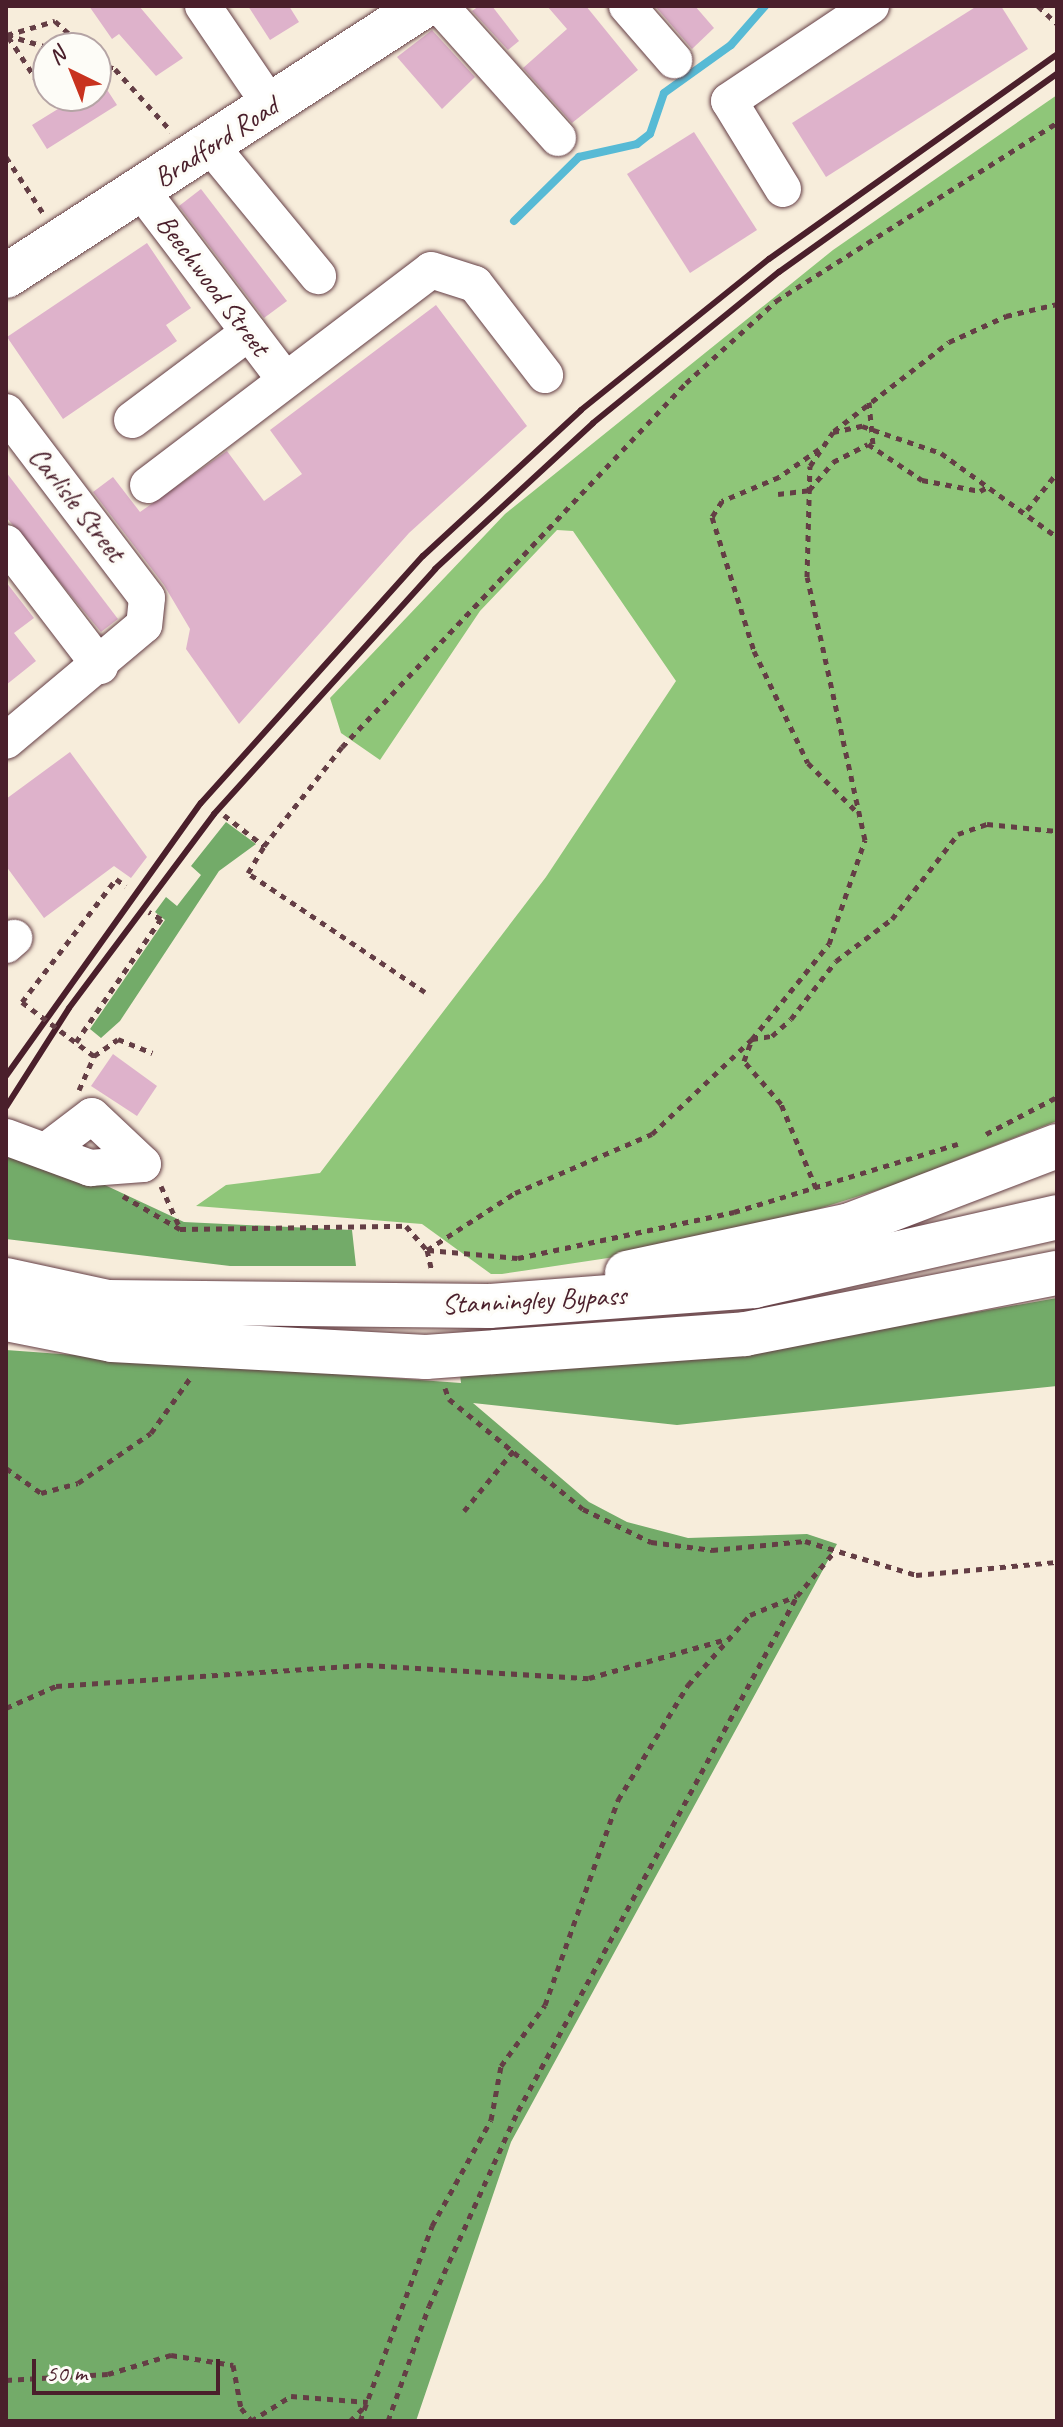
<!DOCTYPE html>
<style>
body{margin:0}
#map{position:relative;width:1063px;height:2427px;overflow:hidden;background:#f7eddb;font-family:Caveat,sans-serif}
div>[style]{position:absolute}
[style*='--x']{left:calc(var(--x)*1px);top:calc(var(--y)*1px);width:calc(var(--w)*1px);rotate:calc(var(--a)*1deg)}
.green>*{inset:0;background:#8fc679}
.forest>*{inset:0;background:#73ab69}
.stream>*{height:8px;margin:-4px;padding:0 4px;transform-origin:4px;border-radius:4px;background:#57bad5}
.building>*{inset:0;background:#deb2cb}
.path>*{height:5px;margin-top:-2.5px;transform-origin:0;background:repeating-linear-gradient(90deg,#643e45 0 6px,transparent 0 12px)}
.roads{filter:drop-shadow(0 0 2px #643e45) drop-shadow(0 0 2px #643e45)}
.minor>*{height:36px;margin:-18px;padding:0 18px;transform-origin:18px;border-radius:18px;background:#fff}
.major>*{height:44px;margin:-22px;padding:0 22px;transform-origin:22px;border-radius:22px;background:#fff}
.highway>*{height:44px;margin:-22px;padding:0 22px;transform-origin:22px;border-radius:22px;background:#fff}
.rail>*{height:6px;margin:-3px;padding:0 3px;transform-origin:3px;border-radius:3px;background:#4a1f2b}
.path-bridge>*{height:5px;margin-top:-2.5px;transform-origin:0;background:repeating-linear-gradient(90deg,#643e45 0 6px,transparent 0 12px)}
span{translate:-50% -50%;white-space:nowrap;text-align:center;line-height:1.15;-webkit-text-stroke:6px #fdfcf7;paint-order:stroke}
.street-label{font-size:28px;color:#4a1f2b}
.frame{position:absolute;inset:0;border:8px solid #4a1f2b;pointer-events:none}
.north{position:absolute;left:32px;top:32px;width:80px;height:80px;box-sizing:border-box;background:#fdfcf7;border:2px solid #b5a4a5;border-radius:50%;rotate:317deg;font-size:22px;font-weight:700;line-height:32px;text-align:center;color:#4a1f2b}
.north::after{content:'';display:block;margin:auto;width:28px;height:36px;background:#c8321e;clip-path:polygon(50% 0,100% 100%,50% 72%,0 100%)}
.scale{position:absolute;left:32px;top:2359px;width:188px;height:36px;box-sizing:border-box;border:4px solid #4a1f2b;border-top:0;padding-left:10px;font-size:24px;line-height:28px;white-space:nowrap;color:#4a1f2b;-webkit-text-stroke:6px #fdfcf7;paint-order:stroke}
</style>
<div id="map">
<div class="green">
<i style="clip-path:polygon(1057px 95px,1057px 1121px,894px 1185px,714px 1242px,502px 1274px,491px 1274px,422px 1224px,196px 1206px,226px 1185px,320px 1173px,546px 877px,676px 681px,573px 531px,557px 530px,480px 611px,380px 760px,341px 733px,330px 698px,505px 514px,833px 250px)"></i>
</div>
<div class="forest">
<i style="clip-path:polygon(226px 822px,256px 844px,219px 871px,120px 1021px,101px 1038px,90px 1029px,165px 920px,155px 912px,166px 897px,177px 906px,201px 875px,191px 866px)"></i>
<i style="clip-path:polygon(6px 1155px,92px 1179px,184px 1222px,352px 1230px,356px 1266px,230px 1266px,6px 1239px)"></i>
<i style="clip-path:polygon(1057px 1298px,1057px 1386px,677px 1425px,473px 1403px,589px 1502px,627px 1522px,688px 1538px,807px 1534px,837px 1544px,511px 2142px,416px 2421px,6px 2421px,6px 1350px,461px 1383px,459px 1366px,857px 1333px)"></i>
</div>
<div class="stream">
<i style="--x:514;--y:221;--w:91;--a:-44.6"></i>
<i style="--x:579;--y:157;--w:59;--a:-12.6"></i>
<i style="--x:637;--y:144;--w:16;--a:-38"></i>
<i style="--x:650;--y:134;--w:43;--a:-71.1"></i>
<i style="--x:664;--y:93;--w:82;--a:-35.6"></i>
<i style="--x:731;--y:45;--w:52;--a:-48.9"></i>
</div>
<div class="building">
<i style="clip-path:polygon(89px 6px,139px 6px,183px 58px,156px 76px,119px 34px,112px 39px)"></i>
<i style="clip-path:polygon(248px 6px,289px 6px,299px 22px,270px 40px)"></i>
<i style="clip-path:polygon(479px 6px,492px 6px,519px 41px,508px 50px,472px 11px)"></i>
<i style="clip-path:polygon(547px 6px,586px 6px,638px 70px,572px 123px,523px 68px,567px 29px)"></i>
<i style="clip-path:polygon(655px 6px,695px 6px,714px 28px,692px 49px)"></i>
<i style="clip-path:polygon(977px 6px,1001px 6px,1028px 49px,826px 177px,792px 123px)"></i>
<i style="clip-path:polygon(432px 30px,475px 77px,442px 109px,397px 57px)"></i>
<i style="clip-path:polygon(102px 82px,117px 105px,47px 149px,32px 125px,79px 96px,96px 96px)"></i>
<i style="clip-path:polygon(694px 132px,757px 230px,690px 273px,627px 174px)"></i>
<i style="clip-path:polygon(201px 189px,287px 301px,264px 318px,179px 206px)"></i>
<i style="clip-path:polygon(147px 243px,191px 308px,166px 325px,177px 341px,63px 419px,7px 337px)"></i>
<i style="clip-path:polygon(436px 305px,527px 426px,409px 533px,239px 724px,186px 649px,190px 629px,164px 585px,93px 492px,113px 477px,140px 512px,227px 451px,264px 501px,302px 474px,270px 430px)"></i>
<i style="clip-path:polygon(6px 472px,118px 619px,101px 632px,6px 517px)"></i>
<i style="clip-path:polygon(6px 582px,34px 618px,14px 633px,36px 661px,6px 685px)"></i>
<i style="clip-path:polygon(70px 752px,147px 857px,131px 878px,114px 866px,44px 918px,6px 866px,6px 799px)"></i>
<i style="clip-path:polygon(113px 1054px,157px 1086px,137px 1116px,91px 1086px)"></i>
</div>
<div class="path">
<i style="--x:1038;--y:6;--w:26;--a:43"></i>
<i style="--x:7;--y:35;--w:45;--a:16.8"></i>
<i style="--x:96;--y:62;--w:20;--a:20"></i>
<i style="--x:115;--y:69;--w:84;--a:47.9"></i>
<i style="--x:48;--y:76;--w:12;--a:149"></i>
<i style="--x:38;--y:82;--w:56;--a:-123.4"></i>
<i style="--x:7;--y:35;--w:50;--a:-16.3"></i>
<i style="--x:55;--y:21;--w:40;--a:42"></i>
<i style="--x:6;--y:157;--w:67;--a:56.5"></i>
<i style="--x:869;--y:402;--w:43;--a:84.7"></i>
<i style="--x:834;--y:431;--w:145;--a:-37.7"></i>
<i style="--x:949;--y:342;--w:63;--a:-24.5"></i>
<i style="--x:1006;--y:316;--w:52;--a:-13.2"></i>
<i style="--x:819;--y:449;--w:49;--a:145"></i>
<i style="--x:779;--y:477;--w:62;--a:157.2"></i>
<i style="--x:722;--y:501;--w:19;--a:122"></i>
<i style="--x:712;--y:517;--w:140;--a:72.6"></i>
<i style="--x:754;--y:651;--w:124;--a:64.3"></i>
<i style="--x:808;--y:763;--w:72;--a:45"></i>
<i style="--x:778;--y:494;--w:31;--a:-7"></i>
<i style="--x:809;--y:490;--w:37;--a:-49"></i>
<i style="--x:833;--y:462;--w:39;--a:-27"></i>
<i style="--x:868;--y:444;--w:65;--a:33.7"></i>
<i style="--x:922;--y:480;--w:59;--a:10.7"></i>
<i style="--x:980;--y:491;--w:11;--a:-27"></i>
<i style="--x:1027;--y:510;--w:48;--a:-51"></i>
<i style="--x:224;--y:815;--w:51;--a:37.8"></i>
<i style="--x:425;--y:992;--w:213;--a:-146.1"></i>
<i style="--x:248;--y:873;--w:31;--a:-59"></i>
<i style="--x:264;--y:846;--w:126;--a:-51.8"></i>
<i style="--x:342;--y:747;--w:501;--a:-46.62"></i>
<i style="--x:686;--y:383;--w:122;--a:-42.3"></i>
<i style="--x:776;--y:301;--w:333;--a:-32.4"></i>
<i style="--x:22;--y:1002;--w:155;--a:-52.6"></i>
<i style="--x:116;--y:879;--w:12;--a:35"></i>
<i style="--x:76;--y:1042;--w:150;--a:-55.4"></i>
<i style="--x:161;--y:919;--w:14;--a:-150"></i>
<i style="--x:79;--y:1090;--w:37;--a:-66"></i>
<i style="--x:94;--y:1056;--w:29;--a:-35"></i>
<i style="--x:118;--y:1039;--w:37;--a:22"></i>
<i style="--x:986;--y:1134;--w:80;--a:-27.5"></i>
<i style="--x:161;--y:1186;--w:46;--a:65.7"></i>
<i style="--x:816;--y:1188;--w:91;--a:-112.6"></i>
<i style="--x:781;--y:1104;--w:57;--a:-130.7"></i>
<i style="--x:744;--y:1061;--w:23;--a:-70"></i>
<i style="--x:752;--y:1039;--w:122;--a:-51"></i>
<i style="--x:829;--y:944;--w:110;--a:-70.9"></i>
<i style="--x:865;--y:840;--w:269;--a:-102.4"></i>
<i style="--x:807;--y:577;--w:111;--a:-88.5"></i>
<i style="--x:810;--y:466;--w:41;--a:-55.9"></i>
<i style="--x:833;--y:432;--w:30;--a:-12"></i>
<i style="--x:862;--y:426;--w:83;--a:18.9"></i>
<i style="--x:941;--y:453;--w:143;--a:35.9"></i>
<i style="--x:123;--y:1196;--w:66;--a:30.1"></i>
<i style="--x:180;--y:1229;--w:226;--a:-0.8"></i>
<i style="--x:406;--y:1226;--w:32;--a:49"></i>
<i style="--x:427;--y:1250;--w:23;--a:77"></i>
<i style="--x:427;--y:1250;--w:105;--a:-32.9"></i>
<i style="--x:515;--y:1193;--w:149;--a:-23.3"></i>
<i style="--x:652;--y:1134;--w:138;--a:-43.5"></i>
<i style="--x:752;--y:1039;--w:20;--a:-9"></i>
<i style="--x:772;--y:1036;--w:25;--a:-42"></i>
<i style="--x:791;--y:1019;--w:73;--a:-52.2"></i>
<i style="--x:836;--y:961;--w:70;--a:-36.9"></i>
<i style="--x:892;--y:919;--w:108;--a:-52.2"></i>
<i style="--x:958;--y:834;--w:31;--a:-19"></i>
<i style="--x:987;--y:824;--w:70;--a:5.7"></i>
<i style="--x:428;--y:1250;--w:90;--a:5.1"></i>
<i style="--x:518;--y:1258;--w:221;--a:-12"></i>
<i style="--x:734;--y:1212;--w:234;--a:-16.9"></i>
<i style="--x:445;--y:1388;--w:12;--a:70"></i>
<i style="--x:449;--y:1399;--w:173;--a:39.4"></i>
<i style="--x:583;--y:1509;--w:76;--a:25.9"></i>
<i style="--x:651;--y:1542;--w:62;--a:7.5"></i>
<i style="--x:712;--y:1550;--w:93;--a:-5.5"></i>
<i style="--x:805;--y:1541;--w:116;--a:17"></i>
<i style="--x:916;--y:1575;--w:142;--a:-5.3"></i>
<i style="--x:6;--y:1468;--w:43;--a:35.5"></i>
<i style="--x:41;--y:1493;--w:38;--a:-15"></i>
<i style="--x:78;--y:1483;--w:88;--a:-34.4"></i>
<i style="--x:151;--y:1433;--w:69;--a:-54.5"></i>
<i style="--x:464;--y:1511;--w:80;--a:-50.6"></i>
<i style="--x:6;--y:1708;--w:55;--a:-23.7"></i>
<i style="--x:56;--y:1686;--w:312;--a:-3.9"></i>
<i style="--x:367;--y:1665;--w:222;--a:3.4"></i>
<i style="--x:589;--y:1678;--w:147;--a:-15.8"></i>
<i style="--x:6;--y:2380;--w:102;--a:-3.4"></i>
<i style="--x:108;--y:2374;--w:66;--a:-16.8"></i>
<i style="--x:171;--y:2355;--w:63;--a:9.2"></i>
<i style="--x:233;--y:2365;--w:44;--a:79.5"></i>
<i style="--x:241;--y:2408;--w:17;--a:50"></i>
<i style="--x:251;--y:2421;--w:47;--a:-32"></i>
<i style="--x:291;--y:2396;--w:77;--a:4.5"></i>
<i style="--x:350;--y:2421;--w:21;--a:-45"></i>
<i style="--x:360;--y:2421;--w:208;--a:-69.7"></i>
<i style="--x:432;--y:2226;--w:121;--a:-60.9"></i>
<i style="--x:491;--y:2120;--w:55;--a:-79.5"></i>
<i style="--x:501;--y:2066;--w:75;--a:-54.2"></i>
<i style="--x:545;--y:2005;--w:218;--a:-70.4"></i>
<i style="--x:618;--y:1800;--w:135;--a:-58.7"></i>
<i style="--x:688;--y:1685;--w:94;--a:-48.5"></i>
<i style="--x:750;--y:1615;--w:50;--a:-22.4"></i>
<i style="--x:388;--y:2421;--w:122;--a:-70.4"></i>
<i style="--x:429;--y:2306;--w:214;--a:-65.5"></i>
<i style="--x:518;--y:2111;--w:586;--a:-61.55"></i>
<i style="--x:797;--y:1596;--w:57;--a:-49.9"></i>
</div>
<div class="roads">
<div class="minor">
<i style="--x:203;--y:6;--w:121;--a:55.8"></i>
<i style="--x:440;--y:6;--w:177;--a:48.2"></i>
<i style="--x:627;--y:6;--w:72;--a:49"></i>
<i style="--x:210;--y:145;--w:170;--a:50.5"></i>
<i style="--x:783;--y:189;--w:103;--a:-121.5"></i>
<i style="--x:729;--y:101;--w:171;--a:-33.8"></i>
<i style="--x:141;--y:190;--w:238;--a:52.8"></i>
<i style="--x:6;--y:412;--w:233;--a:52.8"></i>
<i style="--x:147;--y:598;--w:27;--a:96"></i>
<i style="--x:144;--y:625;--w:180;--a:140"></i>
<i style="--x:132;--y:420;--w:146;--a:-36.9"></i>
<i style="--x:148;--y:485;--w:355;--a:-37.2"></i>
<i style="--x:431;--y:270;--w:46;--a:17.7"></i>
<i style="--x:475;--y:284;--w:115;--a:52.4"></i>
<i style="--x:6;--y:543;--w:155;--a:52.6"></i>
<i style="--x:6;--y:945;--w:11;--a:-41"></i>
<i style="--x:6;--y:1137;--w:90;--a:20.3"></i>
<i style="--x:90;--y:1168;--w:53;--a:-4.3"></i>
<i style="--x:47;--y:1150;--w:56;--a:-37.1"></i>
<i style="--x:92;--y:1116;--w:70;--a:43.3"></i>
</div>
<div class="major">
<i style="--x:6;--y:276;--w:498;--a:-32.9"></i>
</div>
<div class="highway">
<i style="--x:627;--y:1273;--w:228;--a:-12.1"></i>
<i style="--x:850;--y:1225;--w:222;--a:-20.9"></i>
<i style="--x:6;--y:1280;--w:104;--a:12.2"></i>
<i style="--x:108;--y:1302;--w:381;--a:0.6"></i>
<i style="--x:489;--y:1306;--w:266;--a:-4.3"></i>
<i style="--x:754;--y:1286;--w:311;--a:-12.8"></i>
<i style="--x:6;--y:1319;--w:108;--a:11.2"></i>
<i style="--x:112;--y:1340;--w:314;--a:3.1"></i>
<i style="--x:426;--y:1357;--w:320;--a:-4.1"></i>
<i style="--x:745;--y:1334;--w:318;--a:-11.1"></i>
</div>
</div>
<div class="rail">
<i style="--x:6;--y:1076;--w:335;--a:-54.5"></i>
<i style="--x:201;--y:803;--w:332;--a:-48.1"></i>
<i style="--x:423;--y:556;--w:215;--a:-42.7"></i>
<i style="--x:581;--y:410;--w:241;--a:-38.8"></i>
<i style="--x:769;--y:259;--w:354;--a:-35.4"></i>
<i style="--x:6;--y:1107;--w:117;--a:-57.5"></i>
<i style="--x:69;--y:1008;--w:242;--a:-53.2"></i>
<i style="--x:214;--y:814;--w:330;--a:-47.9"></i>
<i style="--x:435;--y:569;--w:215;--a:-42.7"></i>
<i style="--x:593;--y:423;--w:240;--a:-39.1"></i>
<i style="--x:779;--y:272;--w:341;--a:-35.5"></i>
</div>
<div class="path-bridge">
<i style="--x:22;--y:1002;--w:90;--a:36.9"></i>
</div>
<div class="street-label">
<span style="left:216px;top:142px;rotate:-33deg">Bradford Road</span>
<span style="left:213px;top:285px;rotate:53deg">Beechwood Street</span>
<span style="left:77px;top:504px;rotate:52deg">Carlisle Street</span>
<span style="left:534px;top:1300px;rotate:-3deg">Stanningley Bypass</span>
</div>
<div class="frame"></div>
<div class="north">N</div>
<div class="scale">50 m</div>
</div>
